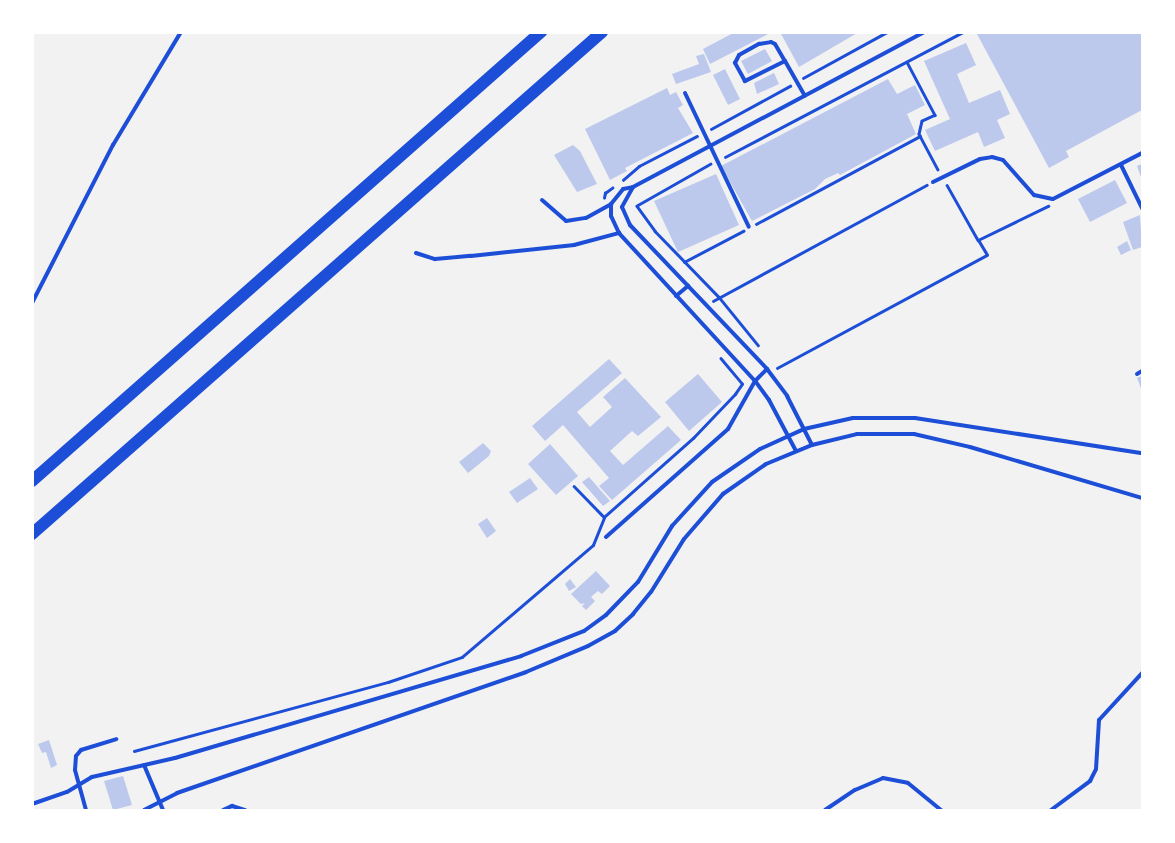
<!DOCTYPE html>
<style>
body{margin:0}
#map{position:relative;width:1175px;height:843px;overflow:hidden;background:#f2f2f2;font-family:Signika,sans-serif}
div>[style]{position:absolute}
[style*='--x']{left:calc(var(--x)*1px);top:calc(var(--y)*1px);width:calc(var(--w)*1px);rotate:calc(var(--a)*1deg)}
.building>*{inset:0;background:#bdc9ec}
.path>*{height:2.5px;margin:-1.25px;padding:0 1.25px;transform-origin:1.25px;border-radius:1.25px;background:#1d4ed8}
.service>*{height:4px;margin:-2px;padding:0 2px;transform-origin:2px;border-radius:2px;background:#1d4ed8}
.primary>*{height:12px;margin:-6px;padding:0 6px;transform-origin:6px;border-radius:6px;background:#1d4ed8}
span{translate:-50% -50%;white-space:nowrap;text-align:center;line-height:1.15;-webkit-text-stroke:4px #fff;paint-order:stroke}
.frame{position:absolute;inset:0;border:34px solid #fff;pointer-events:none}
</style>
<div id="map">
<div class="building">
<i style="clip-path:polygon(735px 32px,772px 32px,710px 64px,703px 49px)"></i>
<i style="clip-path:polygon(780px 32px,859px 32px,799px 67px)"></i>
<i style="clip-path:polygon(980px 32px,1142px 32px,1142px 110px,1066px 151px,1069px 157px,1049px 168px,977px 34px)"></i>
<i style="clip-path:polygon(966px 43px,976px 65px,957px 74px,969px 103px,1000px 90px,1010px 114px,997px 120px,1005px 138px,984px 147px,978px 132px,935px 151px,925px 130px,950px 119px,924px 61px)"></i>
<i style="clip-path:polygon(765px 49px,772px 61px,748px 74px,741px 61px)"></i>
<i style="clip-path:polygon(704px 54px,711px 72px,676px 84px,672px 74px,699px 64px,696px 56px)"></i>
<i style="clip-path:polygon(725px 69px,740px 99px,728px 105px,713px 75px)"></i>
<i style="clip-path:polygon(774px 73px,779px 84px,757px 94px,754px 83px)"></i>
<i style="clip-path:polygon(888px 79px,897px 94px,915px 85px,925px 105px,907px 114px,916px 134px,840px 175px,838px 173px,825px 179px,815px 189px,752px 221px,721px 166px)"></i>
<i style="clip-path:polygon(667px 88px,670px 95px,676px 92px,683px 105px,678px 108px,693px 133px,625px 168px,627px 171px,610px 180px,585px 129px)"></i>
<i style="clip-path:polygon(573px 145px,580px 151px,597px 184px,577px 192px,554px 155px)"></i>
<i style="clip-path:polygon(1142px 164px,1142px 180px,1137px 166px)"></i>
<i style="clip-path:polygon(716px 174px,739px 225px,678px 252px,654px 201px)"></i>
<i style="clip-path:polygon(1115px 180px,1127px 203px,1090px 222px,1078px 199px)"></i>
<i style="clip-path:polygon(1140px 215px,1142px 247px,1133px 250px,1123px 222px)"></i>
<i style="clip-path:polygon(1127px 241px,1131px 250px,1121px 255px,1117px 247px)"></i>
<i style="clip-path:polygon(609px 359px,622px 373px,577px 412px,590px 427px,612px 407px,603px 397px,625px 378px,661px 417px,638px 436px,632px 431px,610px 451px,623px 465px,668px 426px,681px 440px,612px 500px,599px 486px,609px 478px,563px 425px,545px 441px,532px 426px)"></i>
<i style="clip-path:polygon(698px 374px,722px 402px,689px 431px,665px 402px)"></i>
<i style="clip-path:polygon(1142px 376px,1142px 391px,1137px 378px)"></i>
<i style="clip-path:polygon(483px 443px,491px 451px,489px 456px,468px 473px,459px 462px)"></i>
<i style="clip-path:polygon(550px 444px,578px 476px,556px 495px,528px 464px)"></i>
<i style="clip-path:polygon(589px 477px,610px 501px,603px 506px,582px 482px)"></i>
<i style="clip-path:polygon(530px 478px,538px 489px,517px 503px,509px 492px)"></i>
<i style="clip-path:polygon(487px 518px,496px 531px,487px 538px,478px 524px)"></i>
<i style="clip-path:polygon(596px 571px,610px 586px,602px 594px,598px 591px,591px 597px,595px 601px,586px 610px,582px 606px,585px 603px,581px 604px,571px 594px)"></i>
<i style="clip-path:polygon(570px 579px,576px 587px,569px 591px,565px 584px)"></i>
<i style="clip-path:polygon(49px 740px,57px 765px,51px 768px,46px 752px,42px 753px,38px 744px)"></i>
<i style="clip-path:polygon(123px 776px,132px 805px,113px 810px,104px 781px)"></i>
</div>
<div class="path">
<i style="--x:907;--y:62;--w:60;--a:62.2"></i>
<i style="--x:935;--y:115;--w:14;--a:155"></i>
<i style="--x:922;--y:121;--w:13;--a:103"></i>
<i style="--x:919;--y:134;--w:40;--a:62"></i>
<i style="--x:803;--y:78;--w:96;--a:-28.7"></i>
<i style="--x:711;--y:129;--w:90;--a:-28.6"></i>
<i style="--x:725;--y:157;--w:269;--a:-27.7"></i>
<i style="--x:711;--y:164;--w:85;--a:150.4"></i>
<i style="--x:637;--y:206;--w:31;--a:54"></i>
<i style="--x:655;--y:231;--w:92;--a:45.9"></i>
<i style="--x:719;--y:297;--w:62;--a:50.9"></i>
<i style="--x:623;--y:180;--w:21;--a:-41"></i>
<i style="--x:639;--y:166;--w:65;--a:-27.3"></i>
<i style="--x:947;--y:185;--w:63;--a:60.6"></i>
<i style="--x:604;--y:198;--w:5;--a:-79"></i>
<i style="--x:605;--y:193;--w:9;--a:-36"></i>
<i style="--x:756;--y:224;--w:186;--a:-28.2"></i>
<i style="--x:684;--y:262;--w:67;--a:-27.7"></i>
<i style="--x:713;--y:301;--w:243;--a:-28.5"></i>
<i style="--x:777;--y:368;--w:238;--a:-28.3"></i>
<i style="--x:987;--y:255;--w:17;--a:-121"></i>
<i style="--x:978;--y:240;--w:78;--a:-25.9"></i>
<i style="--x:574;--y:486;--w:43;--a:45.9"></i>
<i style="--x:604;--y:517;--w:119;--a:-41.6"></i>
<i style="--x:693;--y:438;--w:61;--a:-46.3"></i>
<i style="--x:735;--y:394;--w:12;--a:-55"></i>
<i style="--x:742;--y:384;--w:33;--a:-130"></i>
<i style="--x:134;--y:751;--w:263;--a:-15.2"></i>
<i style="--x:388;--y:682;--w:78;--a:-18.7"></i>
<i style="--x:462;--y:657;--w:172;--a:-40.5"></i>
<i style="--x:593;--y:545;--w:29;--a:-68"></i>
</div>
<div class="service">
<i style="--x:785;--y:61;--w:45;--a:153.4"></i>
<i style="--x:745;--y:81;--w:21;--a:-119"></i>
<i style="--x:735;--y:63;--w:9;--a:-63"></i>
<i style="--x:739;--y:55;--w:23;--a:-29"></i>
<i style="--x:759;--y:44;--w:12;--a:-9"></i>
<i style="--x:771;--y:42;--w:4;--a:27"></i>
<i style="--x:775;--y:44;--w:20;--a:60"></i>
<i style="--x:785;--y:61;--w:40;--a:60.3"></i>
<i style="--x:685;--y:93;--w:148;--a:64.5"></i>
<i style="--x:1121;--y:165;--w:48;--a:64"></i>
<i style="--x:933;--y:182;--w:52;--a:-26.1"></i>
<i style="--x:980;--y:159;--w:12;--a:-9"></i>
<i style="--x:992;--y:157;--w:11;--a:15"></i>
<i style="--x:1003;--y:160;--w:47;--a:48.5"></i>
<i style="--x:1034;--y:195;--w:19;--a:12"></i>
<i style="--x:1053;--y:199;--w:100;--a:-27.3"></i>
<i style="--x:633;--y:187;--w:23;--a:119"></i>
<i style="--x:622;--y:207;--w:20;--a:66"></i>
<i style="--x:630;--y:225;--w:199;--a:46.4"></i>
<i style="--x:767;--y:369;--w:34;--a:53"></i>
<i style="--x:787;--y:396;--w:55;--a:63"></i>
<i style="--x:542;--y:200;--w:32;--a:41"></i>
<i style="--x:566;--y:221;--w:20;--a:-9"></i>
<i style="--x:586;--y:218;--w:29;--a:-29"></i>
<i style="--x:416;--y:253;--w:20;--a:18"></i>
<i style="--x:435;--y:259;--w:36;--a:-5"></i>
<i style="--x:471;--y:256;--w:104;--a:-6.1"></i>
<i style="--x:574;--y:245;--w:47;--a:-14.9"></i>
<i style="--x:676;--y:296;--w:16;--a:-40"></i>
<i style="--x:32;--y:303;--w:178;--a:-62.9"></i>
<i style="--x:113;--y:145;--w:132;--a:-59"></i>
<i style="--x:1137;--y:374;--w:6;--a:-31"></i>
<i style="--x:796;--y:451;--w:58;--a:-117.9"></i>
<i style="--x:769;--y:400;--w:24;--a:-126"></i>
<i style="--x:755;--y:381;--w:201;--a:-132.6"></i>
<i style="--x:619;--y:233;--w:19;--a:-115"></i>
<i style="--x:611;--y:216;--w:12;--a:-90"></i>
<i style="--x:611;--y:204;--w:19;--a:-51"></i>
<i style="--x:623;--y:189;--w:10;--a:-11"></i>
<i style="--x:633;--y:187;--w:331;--a:-28"></i>
<i style="--x:606;--y:537;--w:163;--a:-41.5"></i>
<i style="--x:728;--y:429;--w:55;--a:-60.6"></i>
<i style="--x:755;--y:381;--w:17;--a:-45"></i>
<i style="--x:144;--y:765;--w:49;--a:67.1"></i>
<i style="--x:32;--y:804;--w:37;--a:-19"></i>
<i style="--x:67;--y:792;--w:29;--a:-31"></i>
<i style="--x:92;--y:777;--w:85;--a:-12.9"></i>
<i style="--x:175;--y:758;--w:361;--a:-16.4"></i>
<i style="--x:521;--y:656;--w:68;--a:-21.6"></i>
<i style="--x:584;--y:631;--w:27;--a:-36"></i>
<i style="--x:606;--y:615;--w:46;--a:-45.9"></i>
<i style="--x:638;--y:582;--w:66;--a:-58.7"></i>
<i style="--x:672;--y:526;--w:59;--a:-47.7"></i>
<i style="--x:712;--y:482;--w:58;--a:-34.5"></i>
<i style="--x:760;--y:449;--w:48;--a:-24.4"></i>
<i style="--x:804;--y:429;--w:50;--a:-12.7"></i>
<i style="--x:853;--y:418;--w:62;--a:0"></i>
<i style="--x:915;--y:418;--w:230;--a:8.8"></i>
<i style="--x:86;--y:810;--w:41;--a:-105.4"></i>
<i style="--x:75;--y:770;--w:14;--a:-86"></i>
<i style="--x:76;--y:756;--w:8;--a:-50"></i>
<i style="--x:81;--y:750;--w:37;--a:-17"></i>
<i style="--x:144;--y:810;--w:37;--a:-27"></i>
<i style="--x:177;--y:793;--w:369;--a:-19.1"></i>
<i style="--x:526;--y:672;--w:67;--a:-22.8"></i>
<i style="--x:588;--y:646;--w:31;--a:-29"></i>
<i style="--x:615;--y:631;--w:25;--a:-43"></i>
<i style="--x:633;--y:614;--w:28;--a:-51"></i>
<i style="--x:651;--y:592;--w:62;--a:-58.1"></i>
<i style="--x:684;--y:539;--w:60;--a:-49.1"></i>
<i style="--x:723;--y:494;--w:52;--a:-34.9"></i>
<i style="--x:766;--y:464;--w:50;--a:-22.4"></i>
<i style="--x:812;--y:445;--w:46;--a:-13.7"></i>
<i style="--x:857;--y:434;--w:57;--a:0"></i>
<i style="--x:914;--y:434;--w:57;--a:13.1"></i>
<i style="--x:970;--y:447;--w:179;--a:16.5"></i>
<i style="--x:223;--y:810;--w:10;--a:-24"></i>
<i style="--x:232;--y:806;--w:14;--a:17"></i>
<i style="--x:825;--y:810;--w:36;--a:-34"></i>
<i style="--x:855;--y:790;--w:30;--a:-23"></i>
<i style="--x:883;--y:778;--w:25;--a:11"></i>
<i style="--x:908;--y:783;--w:43;--a:39.3"></i>
<i style="--x:1051;--y:810;--w:49;--a:-36.6"></i>
<i style="--x:1090;--y:781;--w:13;--a:-63"></i>
<i style="--x:1096;--y:769;--w:49;--a:-86.5"></i>
<i style="--x:1099;--y:720;--w:64;--a:-47.5"></i>
</div>
<div class="primary">
<i style="--x:32;--y:481;--w:679;--a:-41.42"></i>
<i style="--x:32;--y:534;--w:760;--a:-41.37"></i>
</div>
<div class="frame"></div>
</div>
